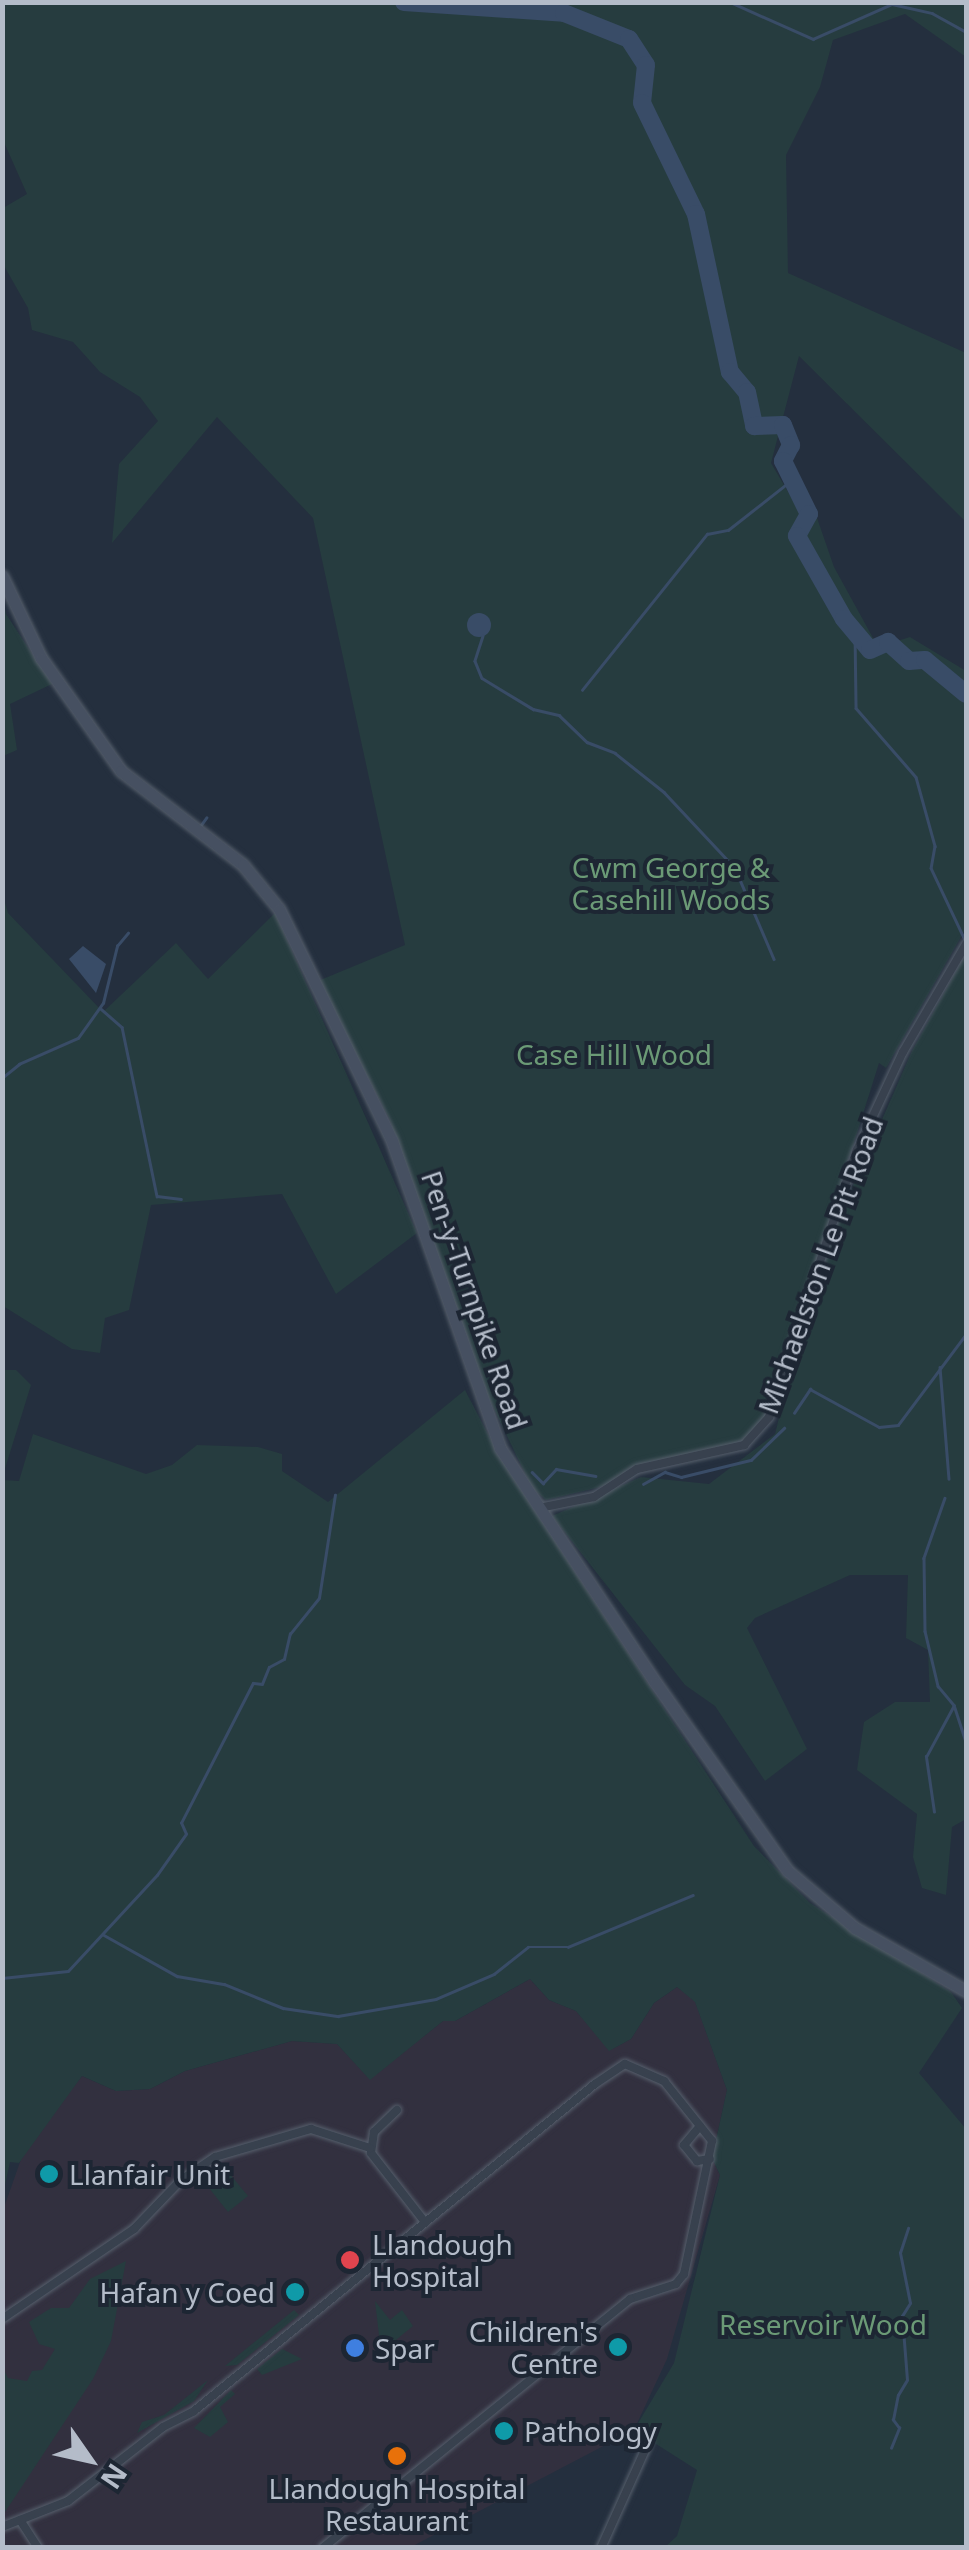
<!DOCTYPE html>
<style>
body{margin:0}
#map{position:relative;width:969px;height:2550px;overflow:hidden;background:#242f3e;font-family:"Noto Sans",sans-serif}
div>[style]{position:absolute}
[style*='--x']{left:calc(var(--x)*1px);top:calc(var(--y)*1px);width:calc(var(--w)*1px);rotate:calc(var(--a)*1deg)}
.medical>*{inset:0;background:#32303f}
.green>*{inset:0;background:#263c3f}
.water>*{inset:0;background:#394c67}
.round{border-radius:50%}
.stream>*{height:2.5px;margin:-1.25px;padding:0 1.25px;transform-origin:1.25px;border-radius:1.25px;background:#394c67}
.river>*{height:18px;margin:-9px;padding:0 9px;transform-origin:9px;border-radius:9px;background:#394c67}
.roads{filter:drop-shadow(0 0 2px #565f6c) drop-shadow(0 0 2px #565f6c)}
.street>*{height:8px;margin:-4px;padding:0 4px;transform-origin:4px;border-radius:4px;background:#38414e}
.secondary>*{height:11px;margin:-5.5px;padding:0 5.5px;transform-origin:5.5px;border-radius:5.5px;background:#465061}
.dots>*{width:28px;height:28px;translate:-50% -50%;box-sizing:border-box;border:5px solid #1d2633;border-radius:50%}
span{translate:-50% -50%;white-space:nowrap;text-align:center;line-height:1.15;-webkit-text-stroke:8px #1d2633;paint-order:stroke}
.park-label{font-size:28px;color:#6b9a76}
.street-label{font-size:28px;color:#b4bcc9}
.poi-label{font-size:28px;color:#b4bcc9}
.left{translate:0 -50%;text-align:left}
.right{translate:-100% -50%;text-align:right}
.frame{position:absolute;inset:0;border:5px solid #b4bcc9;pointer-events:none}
.north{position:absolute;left:40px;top:2410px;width:100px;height:100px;-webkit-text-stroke:8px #1d2633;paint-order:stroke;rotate:124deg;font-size:28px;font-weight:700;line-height:40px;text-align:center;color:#b4bcc9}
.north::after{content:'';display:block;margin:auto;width:35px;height:45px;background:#b4bcc9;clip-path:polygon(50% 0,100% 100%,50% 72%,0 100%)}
</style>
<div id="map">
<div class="medical">
<i style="clip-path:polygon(530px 1979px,549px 2000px,576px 2011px,610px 2050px,631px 2039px,654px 2003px,677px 1987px,695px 2001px,727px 2090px,712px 2158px,720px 2175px,667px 2359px,634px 2430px,411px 2547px,3px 2547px,2px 2213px,25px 2148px,82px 2076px,116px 2091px,150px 2089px,185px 2071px,292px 2041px,337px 2044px,370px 2079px,443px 2021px,455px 2021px)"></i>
</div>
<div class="green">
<i style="clip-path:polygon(2px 3px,966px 3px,966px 57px,905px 14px,833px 40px,820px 87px,786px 155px,788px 273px,966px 353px,966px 522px,799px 356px,771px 463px,791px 497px,807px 489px,834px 567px,878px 647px,910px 637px,966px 671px,966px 928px,886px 1068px,879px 1063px,769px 1413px,743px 1443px,637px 1466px,617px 1483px,546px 1500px,532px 1488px,482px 1384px,389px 1118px,318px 981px,405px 945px,313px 518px,217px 417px,112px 543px,119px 464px,158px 421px,140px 397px,100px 372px,73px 342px,32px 330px,28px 308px,3px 264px,3px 208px,27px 194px,3px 140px)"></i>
<i style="clip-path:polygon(2px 593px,6px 614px,52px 684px,10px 704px,17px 750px,3px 756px)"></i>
<i style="clip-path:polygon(2px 892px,8px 913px,103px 1012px,176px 943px,208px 979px,275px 913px,417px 1233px,336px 1294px,282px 1194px,151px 1205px,129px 1310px,105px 1318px,100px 1353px,72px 1349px,3px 1306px)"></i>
<i style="clip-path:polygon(966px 953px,966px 1819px,952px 1827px,946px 1895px,922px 1888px,913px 1857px,917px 1814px,857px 1770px,864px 1722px,895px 1702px,930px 1702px,928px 1650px,906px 1638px,908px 1575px,850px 1575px,755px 1618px,747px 1628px,807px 1749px,765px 1781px,715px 1706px,685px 1685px,552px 1516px,641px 1477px,709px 1484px,775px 1434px,816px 1270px,912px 1051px)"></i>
<i style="clip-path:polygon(3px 1370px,16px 1370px,31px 1385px,3px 1475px)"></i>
<i style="clip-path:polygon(465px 1390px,501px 1459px,754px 1846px,810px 1903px,951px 1992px,962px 2008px,919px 2073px,966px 2129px,966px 2547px,665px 2547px,677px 2536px,697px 2470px,634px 2430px,674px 2363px,720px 2175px,712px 2158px,727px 2090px,695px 2002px,677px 1987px,654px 2003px,631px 2039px,609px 2051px,576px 2011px,549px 2000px,530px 1979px,455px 2021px,443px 2021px,370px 2080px,337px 2044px,292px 2041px,185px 2071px,150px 2089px,116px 2091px,82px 2076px,19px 2163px,10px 2162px,3px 2194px,3px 1480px,19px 1481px,33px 1434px,146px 1474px,172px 1465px,197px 1445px,258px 1447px,282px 1454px,282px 1471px,328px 1502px)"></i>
<i style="clip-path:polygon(224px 2167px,248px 2196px,228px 2212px,205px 2183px)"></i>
<i style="clip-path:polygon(126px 2261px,111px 2341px,93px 2379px,3px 2515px,3px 2368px,8px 2378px,27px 2381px,32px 2371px,42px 2370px,55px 2349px,39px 2344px,29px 2322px,51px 2308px,69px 2308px,90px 2279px)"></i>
<i style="clip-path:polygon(375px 2301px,390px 2320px,402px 2310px,413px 2326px,381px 2352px)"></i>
<i style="clip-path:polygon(294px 2310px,299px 2315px,237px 2365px,225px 2366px)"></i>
<i style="clip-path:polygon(282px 2349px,302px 2359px,262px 2375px,257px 2369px)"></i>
<i style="clip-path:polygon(208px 2380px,194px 2401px,137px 2433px,142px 2422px,164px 2415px)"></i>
<i style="clip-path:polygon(231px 2390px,235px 2394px,220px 2407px,228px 2422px,210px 2437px,194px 2428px)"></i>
</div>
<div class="water">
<i class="round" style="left:467px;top:613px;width:24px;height:24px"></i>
<i style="clip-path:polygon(83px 946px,106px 964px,96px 993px,69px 959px)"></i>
</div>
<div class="stream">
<i style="--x:730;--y:2;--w:91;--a:24"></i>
<i style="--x:813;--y:39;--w:86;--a:-23.9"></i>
<i style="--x:892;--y:4;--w:41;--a:12.7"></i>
<i style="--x:932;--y:13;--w:39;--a:29"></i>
<i style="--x:855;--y:632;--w:76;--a:89.2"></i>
<i style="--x:856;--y:708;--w:91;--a:49"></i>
<i style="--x:916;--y:777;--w:72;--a:74.6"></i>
<i style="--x:935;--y:846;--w:22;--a:100"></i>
<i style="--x:931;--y:868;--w:82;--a:64.7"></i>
<i style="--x:483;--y:636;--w:26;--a:108"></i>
<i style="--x:475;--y:661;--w:18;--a:68"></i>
<i style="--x:482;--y:678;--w:60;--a:31.3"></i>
<i style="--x:533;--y:709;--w:27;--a:13"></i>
<i style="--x:559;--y:715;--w:39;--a:44"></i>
<i style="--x:587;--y:742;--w:30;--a:21"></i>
<i style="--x:615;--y:753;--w:63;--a:38.5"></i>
<i style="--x:664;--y:792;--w:104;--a:46.9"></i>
<i style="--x:735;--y:868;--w:99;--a:66.8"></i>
<i style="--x:582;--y:690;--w:200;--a:-51.3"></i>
<i style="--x:707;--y:534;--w:21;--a:-11"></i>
<i style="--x:728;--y:530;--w:83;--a:-38.1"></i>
<i style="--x:201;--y:825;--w:9;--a:-54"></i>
<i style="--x:100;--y:1008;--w:29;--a:41"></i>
<i style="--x:122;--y:1027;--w:173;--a:78.3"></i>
<i style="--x:157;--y:1196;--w:24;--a:7"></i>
<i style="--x:2;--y:1078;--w:22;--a:-39"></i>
<i style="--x:19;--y:1064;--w:64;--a:-23.8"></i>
<i style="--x:78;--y:1038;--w:43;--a:-54.5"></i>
<i style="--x:103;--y:1003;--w:59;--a:-76.2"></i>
<i style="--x:117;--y:946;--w:17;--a:-50"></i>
<i style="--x:940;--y:1367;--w:112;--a:85.4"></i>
<i style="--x:794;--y:1413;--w:29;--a:-56"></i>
<i style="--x:810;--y:1389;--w:79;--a:28.8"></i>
<i style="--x:879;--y:1427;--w:19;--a:-6"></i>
<i style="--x:898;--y:1425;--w:114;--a:-53.2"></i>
<i style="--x:532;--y:1472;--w:16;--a:45"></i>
<i style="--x:543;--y:1483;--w:19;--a:-47"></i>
<i style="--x:556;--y:1469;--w:40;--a:10"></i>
<i style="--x:643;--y:1484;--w:25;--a:-29"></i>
<i style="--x:665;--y:1472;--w:17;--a:17"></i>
<i style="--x:681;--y:1477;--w:72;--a:-13.7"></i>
<i style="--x:751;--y:1460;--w:46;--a:-44.1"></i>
<i style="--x:945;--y:1498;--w:64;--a:109.3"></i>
<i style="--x:924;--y:1558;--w:73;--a:89.2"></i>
<i style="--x:925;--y:1631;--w:57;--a:76.7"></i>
<i style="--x:938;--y:1686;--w:25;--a:50"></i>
<i style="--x:954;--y:1705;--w:40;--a:72"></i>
<i style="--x:934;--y:1812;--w:56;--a:-98.3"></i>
<i style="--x:926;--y:1757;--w:57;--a:-61.6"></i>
<i style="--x:104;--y:1935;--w:84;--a:29.3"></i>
<i style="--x:177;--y:1976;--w:48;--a:9.7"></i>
<i style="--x:224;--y:1984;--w:64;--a:22.1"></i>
<i style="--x:283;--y:2008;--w:56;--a:8.3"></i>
<i style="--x:338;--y:2016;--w:99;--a:-9.8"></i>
<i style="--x:436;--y:1999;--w:63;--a:-23.3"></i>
<i style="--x:494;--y:1974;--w:43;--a:-38.5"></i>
<i style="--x:528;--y:1947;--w:40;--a:0"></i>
<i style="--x:568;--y:1947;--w:135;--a:-22.6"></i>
<i style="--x:2;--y:1978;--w:66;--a:-6.1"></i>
<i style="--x:68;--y:1971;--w:131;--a:-47.2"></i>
<i style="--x:157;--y:1875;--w:50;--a:-54.7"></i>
<i style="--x:186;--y:1834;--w:12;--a:-114"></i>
<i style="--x:181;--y:1823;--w:157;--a:-62.8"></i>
<i style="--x:253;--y:1683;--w:9;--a:6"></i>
<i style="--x:262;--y:1684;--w:18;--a:-68"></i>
<i style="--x:269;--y:1667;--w:17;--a:-28"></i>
<i style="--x:284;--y:1659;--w:26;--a:-77"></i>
<i style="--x:290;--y:1634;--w:46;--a:-51.1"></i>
<i style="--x:319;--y:1598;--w:104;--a:-81.2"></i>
<i style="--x:891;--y:2448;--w:22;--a:-68"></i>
<i style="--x:899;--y:2428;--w:10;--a:-127"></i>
<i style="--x:893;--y:2420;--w:25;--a:-79"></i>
<i style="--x:898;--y:2395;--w:17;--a:-59"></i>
<i style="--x:907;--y:2380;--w:64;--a:-94.5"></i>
<i style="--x:902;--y:2316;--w:15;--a:-58"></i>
<i style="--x:910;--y:2303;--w:51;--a:-101.3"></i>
<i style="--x:900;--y:2253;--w:26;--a:-72"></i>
</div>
<div class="river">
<i style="--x:404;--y:2;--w:160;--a:3.9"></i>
<i style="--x:564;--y:13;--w:70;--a:21.8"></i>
<i style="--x:629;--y:39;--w:31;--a:57"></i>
<i style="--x:646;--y:65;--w:38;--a:96"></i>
<i style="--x:642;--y:103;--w:123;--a:64.1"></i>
<i style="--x:696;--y:214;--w:162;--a:77.9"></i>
<i style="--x:730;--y:372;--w:26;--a:50"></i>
<i style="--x:747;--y:392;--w:35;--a:78"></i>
<i style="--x:754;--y:426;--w:29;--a:-2"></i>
<i style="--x:783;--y:425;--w:22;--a:68"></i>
<i style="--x:791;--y:445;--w:18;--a:117"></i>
<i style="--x:783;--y:461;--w:59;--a:63.9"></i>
<i style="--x:809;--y:514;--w:25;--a:119"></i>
<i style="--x:797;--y:536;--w:95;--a:60.5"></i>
<i style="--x:844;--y:619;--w:40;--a:50"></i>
<i style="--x:870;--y:650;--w:20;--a:-24"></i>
<i style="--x:888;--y:642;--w:28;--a:42"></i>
<i style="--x:909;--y:661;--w:16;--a:-4"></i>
<i style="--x:925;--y:660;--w:53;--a:39.7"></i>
</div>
<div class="roads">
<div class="street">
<i style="--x:539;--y:1508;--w:56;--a:-11.3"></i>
<i style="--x:594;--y:1497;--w:51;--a:-33.1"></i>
<i style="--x:637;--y:1469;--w:110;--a:-12.6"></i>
<i style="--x:744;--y:1445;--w:38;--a:-48"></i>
<i style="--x:769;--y:1417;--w:281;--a:-71.8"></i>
<i style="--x:857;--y:1150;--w:108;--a:-64.9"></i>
<i style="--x:903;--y:1052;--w:125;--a:-59.7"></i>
<i style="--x:397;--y:2110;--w:32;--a:136"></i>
<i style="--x:374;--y:2132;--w:21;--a:98"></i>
<i style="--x:371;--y:2153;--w:88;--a:52"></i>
<i style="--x:700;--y:2126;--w:25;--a:130"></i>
<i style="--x:684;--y:2145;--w:21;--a:51"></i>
<i style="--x:697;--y:2161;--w:13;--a:-9"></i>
<i style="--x:2;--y:2319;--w:160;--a:-34.3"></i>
<i style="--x:134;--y:2229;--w:68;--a:-46.2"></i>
<i style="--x:181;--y:2180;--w:41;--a:-34.1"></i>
<i style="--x:215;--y:2157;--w:100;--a:-16.3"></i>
<i style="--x:311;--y:2129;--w:62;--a:17.9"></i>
<i style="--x:20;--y:2520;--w:33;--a:57"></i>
<i style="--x:2;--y:2527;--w:71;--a:-21.5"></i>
<i style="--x:68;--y:2501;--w:120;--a:-37.9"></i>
<i style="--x:163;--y:2427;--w:35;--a:-27"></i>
<i style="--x:194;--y:2411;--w:517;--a:-39.2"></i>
<i style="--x:595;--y:2084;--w:36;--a:-34"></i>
<i style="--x:625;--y:2064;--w:43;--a:23.6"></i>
<i style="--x:664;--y:2081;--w:77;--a:51.3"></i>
<i style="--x:712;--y:2141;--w:136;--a:101.9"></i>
<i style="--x:684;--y:2274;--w:13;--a:129"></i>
<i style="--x:676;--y:2284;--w:48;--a:161.9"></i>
<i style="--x:630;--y:2299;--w:395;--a:141"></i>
<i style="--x:601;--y:2548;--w:117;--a:-65.8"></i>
</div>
<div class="secondary">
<i style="--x:2;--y:576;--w:91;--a:64.6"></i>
<i style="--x:41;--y:658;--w:138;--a:54.7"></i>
<i style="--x:121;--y:771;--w:154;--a:37.6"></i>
<i style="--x:243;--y:865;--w:57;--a:50.7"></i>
<i style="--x:279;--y:909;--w:258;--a:64"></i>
<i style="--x:392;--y:1141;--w:325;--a:70.6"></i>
<i style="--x:500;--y:1448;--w:281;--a:56.5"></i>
<i style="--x:655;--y:1682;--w:231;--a:54.9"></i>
<i style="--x:788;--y:1871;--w:88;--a:40.4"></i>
<i style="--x:855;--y:1928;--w:128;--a:29.6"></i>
</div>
</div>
<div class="dots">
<i style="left:49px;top:2174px;background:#0f9aa8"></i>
<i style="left:350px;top:2260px;background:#e0444e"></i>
<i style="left:295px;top:2292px;background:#0f9aa8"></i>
<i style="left:618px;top:2347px;background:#0f9aa8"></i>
<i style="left:355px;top:2348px;background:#3f7fe0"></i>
<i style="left:504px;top:2431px;background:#0f9aa8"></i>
<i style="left:397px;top:2456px;background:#e8710a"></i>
</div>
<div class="park-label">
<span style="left:671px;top:883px">Cwm George &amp;<br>Casehill Woods</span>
<span style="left:614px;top:1054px">Case Hill Wood</span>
<span style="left:823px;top:2324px">Reservoir Wood</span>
</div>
<div class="street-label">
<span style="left:820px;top:1265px;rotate:-70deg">Michaelston Le Pit Road</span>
<span style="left:475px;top:1300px;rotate:71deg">Pen-y-Turnpike Road</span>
</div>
<div class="poi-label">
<span class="left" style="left:69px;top:2174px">Llanfair Unit</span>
<span class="left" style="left:372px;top:2260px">Llandough<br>Hospital</span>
<span class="right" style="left:275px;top:2292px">Hafan y Coed</span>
<span class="right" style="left:598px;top:2347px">Children's<br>Centre</span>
<span class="left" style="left:375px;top:2348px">Spar</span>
<span class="left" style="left:524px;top:2431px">Pathology</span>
<span style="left:397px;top:2504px">Llandough Hospital<br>Restaurant</span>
</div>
<div class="frame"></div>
<div class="north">N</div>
</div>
